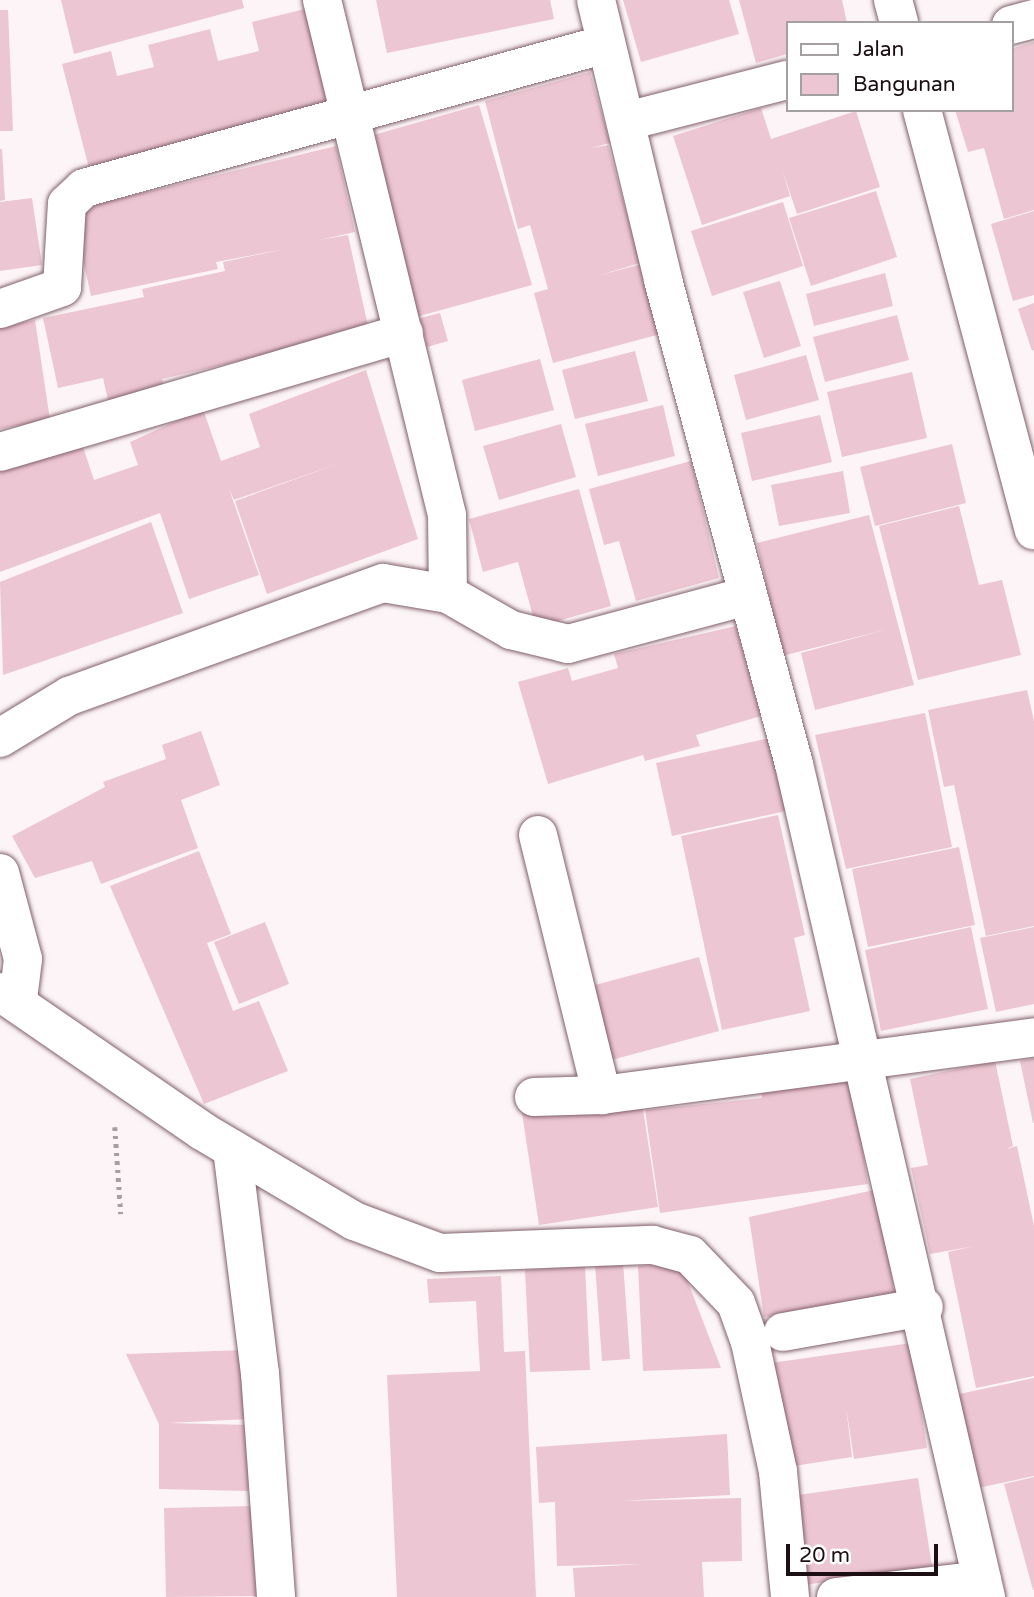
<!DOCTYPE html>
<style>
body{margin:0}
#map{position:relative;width:1034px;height:1597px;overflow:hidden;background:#fcf4f6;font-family:"Varela Round",sans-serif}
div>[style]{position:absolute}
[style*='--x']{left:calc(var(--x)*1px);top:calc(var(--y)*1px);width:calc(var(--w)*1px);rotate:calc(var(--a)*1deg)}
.building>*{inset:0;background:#ecc6d2}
.path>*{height:4.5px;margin-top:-2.25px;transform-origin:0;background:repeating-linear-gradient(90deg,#a89ea1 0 3.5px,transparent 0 8.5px)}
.roads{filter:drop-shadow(0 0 2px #81606b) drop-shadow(0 0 2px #81606b)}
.street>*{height:38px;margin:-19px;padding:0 19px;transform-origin:19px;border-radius:19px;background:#fff}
span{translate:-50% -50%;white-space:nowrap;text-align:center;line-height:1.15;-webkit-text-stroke:6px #fff;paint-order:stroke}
.legend{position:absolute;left:786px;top:21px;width:228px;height:91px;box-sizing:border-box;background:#fff;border:2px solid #a49fa1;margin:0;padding:9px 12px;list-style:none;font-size:21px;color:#1c0f13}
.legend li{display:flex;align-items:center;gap:14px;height:35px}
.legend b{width:35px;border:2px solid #a49fa1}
.scale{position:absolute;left:786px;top:1544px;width:152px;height:32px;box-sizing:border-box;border:4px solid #1c0f13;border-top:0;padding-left:9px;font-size:21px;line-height:24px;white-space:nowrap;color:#1c0f13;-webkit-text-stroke:5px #fff;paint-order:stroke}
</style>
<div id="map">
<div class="building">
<i style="clip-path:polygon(61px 0,242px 0,244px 8px,74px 54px)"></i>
<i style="clip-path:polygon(376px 0,550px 0,554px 19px,387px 53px)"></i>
<i style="clip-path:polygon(623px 0,729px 0,739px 34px,641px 62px)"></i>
<i style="clip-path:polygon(739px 0,842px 0,847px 23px,787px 23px,787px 54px,756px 63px)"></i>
<i style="clip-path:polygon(305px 9px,330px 107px,90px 172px,62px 64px,111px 51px,117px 76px,154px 67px,148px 45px,210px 29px,218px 61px,259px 51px,252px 22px)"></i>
<i style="clip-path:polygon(0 10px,8px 10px,13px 131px,0 131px)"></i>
<i style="clip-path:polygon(1034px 42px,1034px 210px,1004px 219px,984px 148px,968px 152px,955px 110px,1011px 110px,1011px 49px)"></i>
<i style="clip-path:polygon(590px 72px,610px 143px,591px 148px,608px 145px,640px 263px,597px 276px,645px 263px,664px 333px,553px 363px,534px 293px,548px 289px,530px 225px,518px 229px,485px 101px)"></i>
<i style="clip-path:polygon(479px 105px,532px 285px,416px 317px,370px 136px)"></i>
<i style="clip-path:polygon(761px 108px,771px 139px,856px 111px,880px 187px,797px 214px,782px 169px,790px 196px,702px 225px,673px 136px)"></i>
<i style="clip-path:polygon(336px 146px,355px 232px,319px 240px,348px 235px,369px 331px,162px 379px,164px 387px,108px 400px,103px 378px,58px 388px,43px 318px,144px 297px,142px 289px,225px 271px,223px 262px,285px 249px,216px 262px,218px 269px,91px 296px,72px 210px)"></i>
<i style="clip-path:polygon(0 149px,2px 149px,5px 200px,0 201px)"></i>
<i style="clip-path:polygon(876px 191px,897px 257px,811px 286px,789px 218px)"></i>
<i style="clip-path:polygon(32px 198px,42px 265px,0 271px,0 202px)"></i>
<i style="clip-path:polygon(783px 202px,803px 266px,712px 296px,691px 231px)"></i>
<i style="clip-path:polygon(1034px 211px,1034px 295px,1013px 301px,991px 224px)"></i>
<i style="clip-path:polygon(885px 273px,893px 306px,814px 326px,806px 294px)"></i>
<i style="clip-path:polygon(780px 281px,801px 346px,764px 358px,743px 292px)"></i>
<i style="clip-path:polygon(1034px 303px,1034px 350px,1032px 351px,1018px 309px)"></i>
<i style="clip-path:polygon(440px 313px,448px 341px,427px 347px,420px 318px)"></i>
<i style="clip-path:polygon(897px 315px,909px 360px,825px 382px,813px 337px)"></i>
<i style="clip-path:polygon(35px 320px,50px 420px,0 429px,0 327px)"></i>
<i style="clip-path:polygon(635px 351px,648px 401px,575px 419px,562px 370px)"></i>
<i style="clip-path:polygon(806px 355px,819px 400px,746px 420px,734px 375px)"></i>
<i style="clip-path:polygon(540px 359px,554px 410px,475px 431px,462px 380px)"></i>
<i style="clip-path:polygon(366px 370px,418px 539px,267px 594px,235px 501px,340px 463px,234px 500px,229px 489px,259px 575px,189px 599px,160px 513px,0 572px,0 471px,83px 447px,94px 480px,138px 465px,130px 442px,203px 409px,221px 461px,260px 447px,249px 414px)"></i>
<i style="clip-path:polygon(912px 372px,927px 438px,842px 457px,827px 392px)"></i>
<i style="clip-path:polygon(663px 405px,675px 456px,598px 476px,585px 424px)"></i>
<i style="clip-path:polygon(820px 415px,832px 462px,752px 481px,741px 433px)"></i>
<i style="clip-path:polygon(561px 424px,576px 477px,499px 500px,483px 446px)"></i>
<i style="clip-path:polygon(952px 444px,966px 503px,875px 526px,860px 467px)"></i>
<i style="clip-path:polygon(691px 461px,719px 578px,636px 601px,619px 541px,604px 545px,589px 489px)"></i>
<i style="clip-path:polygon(843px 471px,850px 513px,779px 526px,771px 485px)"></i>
<i style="clip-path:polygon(579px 489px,611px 606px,536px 627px,518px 562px,483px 572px,469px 519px)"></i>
<i style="clip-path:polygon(959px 506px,979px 585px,1002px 580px,1021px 655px,918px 680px,879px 526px)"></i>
<i style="clip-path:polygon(869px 515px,914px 685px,815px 710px,801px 653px,888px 629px,782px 656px,757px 543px)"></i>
<i style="clip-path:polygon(151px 522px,183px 613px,3px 675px,0 582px)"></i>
<i style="clip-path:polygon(736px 626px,761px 716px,696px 735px,700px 746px,645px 761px,643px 755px,548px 784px,518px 682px,568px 668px,572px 681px,618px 668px,614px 654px)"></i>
<i style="clip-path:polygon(1027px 690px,1034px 721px,1034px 926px,986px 936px,954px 785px,944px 787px,928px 710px)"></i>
<i style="clip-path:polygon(925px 713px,952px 847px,846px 869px,815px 735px)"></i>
<i style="clip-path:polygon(201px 731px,220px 785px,181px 800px,198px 848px,101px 884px,92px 861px,35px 878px,12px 836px,105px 787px,103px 782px,166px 759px,162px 745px)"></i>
<i style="clip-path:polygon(770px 738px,786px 811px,672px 836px,656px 763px)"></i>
<i style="clip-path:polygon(778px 815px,805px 935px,794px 938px,810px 1011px,722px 1030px,681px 836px)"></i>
<i style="clip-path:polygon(959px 847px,975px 925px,868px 947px,852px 869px)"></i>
<i style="clip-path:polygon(199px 851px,231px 934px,207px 943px,233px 1011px,259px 1001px,288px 1071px,204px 1104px,110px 886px)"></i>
<i style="clip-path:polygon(265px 922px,289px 984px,239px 1004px,214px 942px)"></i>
<i style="clip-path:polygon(971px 927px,988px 1009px,881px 1031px,865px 950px)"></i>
<i style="clip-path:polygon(1034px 927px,1034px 1004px,996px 1012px,980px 938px)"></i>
<i style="clip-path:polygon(699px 957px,719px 1031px,604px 1062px,584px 988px)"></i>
<i style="clip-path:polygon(1034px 1058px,1034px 1123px,1033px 1123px,1020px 1061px)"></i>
<i style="clip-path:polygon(995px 1061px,1013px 1146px,1006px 1149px,1017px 1146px,1034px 1226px,1034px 1376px,976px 1388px,948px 1252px,975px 1246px,930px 1254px,911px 1168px,928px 1165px,910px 1079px)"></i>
<i style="clip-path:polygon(851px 1076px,868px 1184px,660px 1213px,645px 1110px,762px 1098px,761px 1089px)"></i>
<i style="clip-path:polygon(642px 1103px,658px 1207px,539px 1225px,522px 1113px)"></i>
<i style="clip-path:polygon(879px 1189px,896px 1307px,764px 1317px,749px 1217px)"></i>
<i style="clip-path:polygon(623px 1262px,630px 1359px,602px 1361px,595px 1264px)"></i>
<i style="clip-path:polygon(681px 1264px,721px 1368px,643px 1371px,638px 1266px)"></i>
<i style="clip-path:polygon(585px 1266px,590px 1370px,530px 1372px,525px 1270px)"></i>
<i style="clip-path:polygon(501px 1276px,504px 1352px,525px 1351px,536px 1597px,397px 1597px,387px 1375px,480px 1371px,476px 1301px,429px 1303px,427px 1279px)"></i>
<i style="clip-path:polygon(911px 1343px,927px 1448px,854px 1459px,846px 1407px,852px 1457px,787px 1467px,771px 1363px)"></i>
<i style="clip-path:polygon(246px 1350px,249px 1419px,168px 1423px,249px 1425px,248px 1491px,159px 1489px,159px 1424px,126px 1354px)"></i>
<i style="clip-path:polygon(1034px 1378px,1034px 1476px,978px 1488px,959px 1394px)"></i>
<i style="clip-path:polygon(727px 1434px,730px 1495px,620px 1501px,741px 1498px,742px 1561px,702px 1562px,704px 1597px,575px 1597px,573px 1568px,645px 1564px,557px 1566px,555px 1502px,539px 1503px,536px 1447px)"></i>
<i style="clip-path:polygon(1034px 1477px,1034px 1590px,1033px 1590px,1004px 1484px)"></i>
<i style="clip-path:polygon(918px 1478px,932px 1566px,804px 1585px,791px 1496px)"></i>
<i style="clip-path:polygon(254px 1506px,256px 1596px,166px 1597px,164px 1508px)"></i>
</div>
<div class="path">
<i style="--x:115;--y:1127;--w:87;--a:86.1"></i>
</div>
<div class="roads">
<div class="street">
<i style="--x:322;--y:0;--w:530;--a:76.36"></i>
<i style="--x:447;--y:515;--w:79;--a:89.3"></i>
<i style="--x:596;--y:0;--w:288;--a:76.5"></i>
<i style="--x:663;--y:280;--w:501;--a:74.86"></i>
<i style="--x:794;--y:764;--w:855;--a:77.02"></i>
<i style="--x:893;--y:0;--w:24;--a:75"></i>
<i style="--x:1011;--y:25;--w:24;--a:-15"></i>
<i style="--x:922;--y:110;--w:435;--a:75.1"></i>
<i style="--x:627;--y:121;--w:165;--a:-14.4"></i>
<i style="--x:0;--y:309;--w:66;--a:-19.5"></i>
<i style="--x:62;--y:287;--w:83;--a:-86.6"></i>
<i style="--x:67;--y:204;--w:23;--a:-43"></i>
<i style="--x:84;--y:188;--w:541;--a:-15.42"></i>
<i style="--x:0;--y:452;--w:421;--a:-16.4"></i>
<i style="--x:0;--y:738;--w:81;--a:-31.3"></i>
<i style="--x:69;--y:696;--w:334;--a:-19.8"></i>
<i style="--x:383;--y:583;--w:66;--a:9.6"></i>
<i style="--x:448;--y:594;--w:73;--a:29.7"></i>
<i style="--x:511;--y:630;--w:59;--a:13.8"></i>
<i style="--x:568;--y:644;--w:185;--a:-15"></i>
<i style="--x:538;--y:835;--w:268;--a:76.2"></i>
<i style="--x:0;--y:873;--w:89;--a:75"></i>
<i style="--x:23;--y:959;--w:41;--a:97"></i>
<i style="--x:0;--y:992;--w:245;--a:34.5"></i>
<i style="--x:202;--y:1131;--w:177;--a:30.6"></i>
<i style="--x:354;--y:1221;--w:92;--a:20.4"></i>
<i style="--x:440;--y:1253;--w:213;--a:-2.2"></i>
<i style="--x:653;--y:1245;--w:38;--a:15"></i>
<i style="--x:690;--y:1255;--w:66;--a:46.2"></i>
<i style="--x:736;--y:1303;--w:41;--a:70.3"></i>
<i style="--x:750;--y:1342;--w:133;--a:77.8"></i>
<i style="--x:778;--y:1472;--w:126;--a:84.5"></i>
<i style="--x:534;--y:1097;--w:68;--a:-1.7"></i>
<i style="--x:602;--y:1095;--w:436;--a:-7.6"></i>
<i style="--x:232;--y:1149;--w:226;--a:82.9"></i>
<i style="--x:260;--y:1373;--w:225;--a:85.9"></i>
<i style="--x:783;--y:1332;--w:143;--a:-10.1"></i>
<i style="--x:836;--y:1597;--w:147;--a:-6.6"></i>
</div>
</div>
<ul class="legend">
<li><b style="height:9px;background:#fff"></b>Jalan</li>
<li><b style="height:19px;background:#ecc6d2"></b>Bangunan</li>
</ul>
<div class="scale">20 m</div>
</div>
